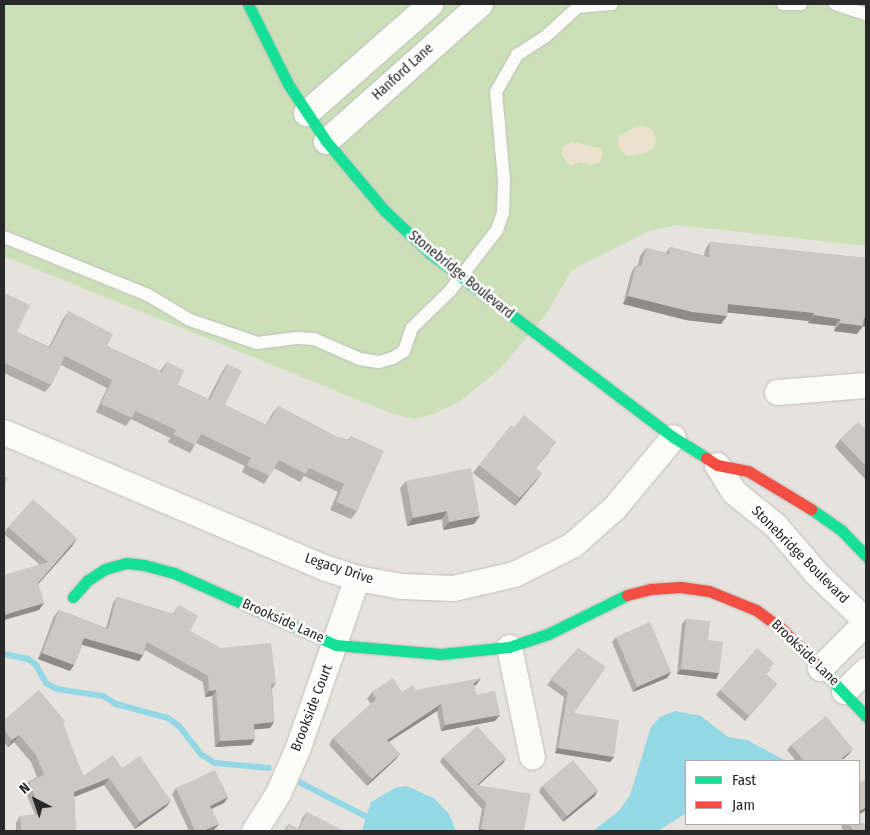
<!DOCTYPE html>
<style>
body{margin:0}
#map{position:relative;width:870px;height:835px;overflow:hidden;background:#e6e2de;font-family:"Fira Sans Condensed",sans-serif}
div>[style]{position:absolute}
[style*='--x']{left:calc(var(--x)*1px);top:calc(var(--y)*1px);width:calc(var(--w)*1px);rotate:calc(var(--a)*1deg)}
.green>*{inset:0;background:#cce0b8}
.sand>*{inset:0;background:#eae2cc}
.water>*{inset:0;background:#94d8e5}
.stream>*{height:6px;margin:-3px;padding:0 3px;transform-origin:3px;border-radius:3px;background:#94d8e5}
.roads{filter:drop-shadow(0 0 1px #c0bfbf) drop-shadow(0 0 1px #c0bfbf)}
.lane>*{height:12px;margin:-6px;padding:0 6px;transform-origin:6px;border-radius:6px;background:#fbfbfa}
.street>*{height:25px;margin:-12.5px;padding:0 12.5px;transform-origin:12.5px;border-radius:12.5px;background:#fbfbfa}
.fast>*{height:11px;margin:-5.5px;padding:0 5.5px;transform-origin:5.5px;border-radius:5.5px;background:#16e098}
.jam>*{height:11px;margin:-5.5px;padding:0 5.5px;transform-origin:5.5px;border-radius:5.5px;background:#f24e42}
.wall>*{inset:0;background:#afaca9}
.shaded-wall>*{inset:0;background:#8e8c8a}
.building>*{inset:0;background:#cbc8c5}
span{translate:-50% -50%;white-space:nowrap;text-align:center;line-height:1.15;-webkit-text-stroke:5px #fff;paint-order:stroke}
.street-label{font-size:14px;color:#282828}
.frame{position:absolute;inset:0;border:5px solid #282828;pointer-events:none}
.legend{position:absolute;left:685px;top:760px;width:175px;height:65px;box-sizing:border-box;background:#fff;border:1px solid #a9a9a9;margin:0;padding:6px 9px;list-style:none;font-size:15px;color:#282828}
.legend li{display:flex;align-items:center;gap:10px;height:25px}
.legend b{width:25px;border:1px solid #a9a9a9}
.north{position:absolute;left:10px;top:775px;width:50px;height:50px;-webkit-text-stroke:4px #fff;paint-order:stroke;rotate:319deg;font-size:14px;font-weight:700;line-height:20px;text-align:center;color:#282828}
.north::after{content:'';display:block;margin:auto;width:18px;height:22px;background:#282828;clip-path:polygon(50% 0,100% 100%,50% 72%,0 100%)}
</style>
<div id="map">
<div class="green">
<i style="clip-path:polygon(4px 4px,866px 4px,866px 246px,676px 225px,649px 231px,572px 270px,545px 316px,498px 371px,459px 402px,431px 415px,415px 419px,393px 414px,4px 256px)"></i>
</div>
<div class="sand">
<i style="clip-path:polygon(640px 125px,652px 129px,656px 138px,654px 147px,646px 153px,627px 156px,618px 146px,619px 136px)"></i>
<i style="clip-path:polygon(572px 142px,600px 148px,603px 155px,600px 162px,592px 165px,579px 162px,570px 166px,561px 154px,564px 146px)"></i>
</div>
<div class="water">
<i style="clip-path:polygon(675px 711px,701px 716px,728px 737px,747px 740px,786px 761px,686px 761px,686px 813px,658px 831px,593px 831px,619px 811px,630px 795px,651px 727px,660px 717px)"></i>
<i style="clip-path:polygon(406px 786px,434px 798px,449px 814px,456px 831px,362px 831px,371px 802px,395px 788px)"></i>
</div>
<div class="stream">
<i style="--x:4;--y:654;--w:25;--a:12"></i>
<i style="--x:28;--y:659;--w:10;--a:37"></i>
<i style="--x:36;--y:665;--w:21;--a:61"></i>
<i style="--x:46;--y:683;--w:13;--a:29"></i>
<i style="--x:57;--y:689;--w:47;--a:8.7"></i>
<i style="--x:103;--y:696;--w:15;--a:32"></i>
<i style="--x:116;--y:704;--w:54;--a:15.1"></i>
<i style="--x:168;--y:718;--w:14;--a:36"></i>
<i style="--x:179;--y:726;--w:37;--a:52"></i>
<i style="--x:202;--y:755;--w:15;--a:32"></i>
<i style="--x:215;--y:763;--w:54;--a:5.3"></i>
<i style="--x:301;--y:783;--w:74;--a:27.3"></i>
</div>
<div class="roads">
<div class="lane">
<i style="--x:783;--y:4;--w:18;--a:0"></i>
<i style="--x:835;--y:4;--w:33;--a:18"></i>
<i style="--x:4;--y:237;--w:155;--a:21.9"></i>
<i style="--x:148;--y:295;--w:49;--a:30.8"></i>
<i style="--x:190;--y:320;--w:71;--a:18.9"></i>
<i style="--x:257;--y:343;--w:40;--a:-7.1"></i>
<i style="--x:297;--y:338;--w:17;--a:3"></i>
<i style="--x:314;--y:339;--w:50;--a:23.5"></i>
<i style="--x:360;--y:359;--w:19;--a:9"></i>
<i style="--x:379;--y:362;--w:15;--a:-16"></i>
<i style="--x:393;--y:358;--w:13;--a:-32"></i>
<i style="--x:404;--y:351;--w:24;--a:-71"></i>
<i style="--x:412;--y:328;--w:53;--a:-44.2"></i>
<i style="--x:450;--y:291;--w:77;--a:-52.4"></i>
<i style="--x:497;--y:230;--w:18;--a:-71"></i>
<i style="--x:503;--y:213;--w:33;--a:-88"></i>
<i style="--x:504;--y:180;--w:88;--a:-95.2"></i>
<i style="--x:496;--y:92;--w:43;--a:-60.4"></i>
<i style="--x:517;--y:55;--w:35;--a:-33"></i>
<i style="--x:546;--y:36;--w:43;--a:-42.2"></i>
<i style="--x:578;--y:7;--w:34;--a:-5"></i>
</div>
<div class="street">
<i style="--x:306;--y:113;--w:165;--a:-41.3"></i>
<i style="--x:326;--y:141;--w:206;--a:-41.7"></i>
<i style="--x:777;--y:392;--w:89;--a:-4.5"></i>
<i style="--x:4;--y:432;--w:350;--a:22.9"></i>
<i style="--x:326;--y:568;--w:33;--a:18"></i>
<i style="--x:357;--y:578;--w:45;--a:10.3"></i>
<i style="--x:401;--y:586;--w:52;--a:2.2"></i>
<i style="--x:453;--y:588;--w:63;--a:-12.9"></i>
<i style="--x:514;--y:574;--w:65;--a:-26.6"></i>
<i style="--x:572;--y:545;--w:56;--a:-41.4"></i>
<i style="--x:614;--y:508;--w:92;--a:-50.3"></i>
<i style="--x:717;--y:465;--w:32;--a:58"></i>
<i style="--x:734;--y:492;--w:53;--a:38.8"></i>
<i style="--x:775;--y:525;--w:63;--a:49.5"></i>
<i style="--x:816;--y:573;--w:69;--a:43.8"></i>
<i style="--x:509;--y:647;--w:112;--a:78.2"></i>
<i style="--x:820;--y:668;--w:65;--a:-45"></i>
<i style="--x:844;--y:691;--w:30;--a:-44"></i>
<i style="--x:254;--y:831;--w:45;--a:-57.7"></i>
<i style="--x:278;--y:793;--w:50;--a:-66.5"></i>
<i style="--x:298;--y:747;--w:179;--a:-70.8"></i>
</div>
<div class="fast">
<i style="--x:248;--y:4;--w:89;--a:63.4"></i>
<i style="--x:288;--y:84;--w:69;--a:56.3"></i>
<i style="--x:326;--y:141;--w:92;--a:49.9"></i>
<i style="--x:385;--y:211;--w:63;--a:43.1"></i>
<i style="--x:431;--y:254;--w:303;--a:37.1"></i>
<i style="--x:673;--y:437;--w:39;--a:32"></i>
<i style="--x:811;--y:509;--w:38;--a:35"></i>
<i style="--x:842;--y:531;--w:35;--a:46"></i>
<i style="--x:73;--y:597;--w:23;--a:-49"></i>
<i style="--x:88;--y:580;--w:20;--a:-33"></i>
<i style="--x:105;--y:569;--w:22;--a:-16"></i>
<i style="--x:126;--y:563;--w:18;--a:6"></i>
<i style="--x:144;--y:565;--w:31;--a:15"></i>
<i style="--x:174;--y:573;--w:177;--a:24"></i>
<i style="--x:336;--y:645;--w:105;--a:4.9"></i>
<i style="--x:441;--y:654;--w:68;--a:-5.9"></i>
<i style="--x:509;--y:647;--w:41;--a:-18.4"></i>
<i style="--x:548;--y:634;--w:88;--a:-26.3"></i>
<i style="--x:822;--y:670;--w:64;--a:46.3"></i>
</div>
<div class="jam">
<i style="--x:706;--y:458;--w:13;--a:32"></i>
<i style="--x:717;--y:465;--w:32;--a:11"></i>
<i style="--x:748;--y:471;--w:74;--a:31.1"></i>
<i style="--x:627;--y:595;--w:25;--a:-14"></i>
<i style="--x:651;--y:589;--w:29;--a:-4"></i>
<i style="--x:680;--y:587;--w:29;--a:8"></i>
<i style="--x:709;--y:591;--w:51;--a:22"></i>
<i style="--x:756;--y:610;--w:31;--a:36"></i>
<i style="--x:781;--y:628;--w:59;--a:45.7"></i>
</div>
</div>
<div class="wall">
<i style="clip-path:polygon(710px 242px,866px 258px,866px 327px,863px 326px,857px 334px,834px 331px,835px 326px,808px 323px,809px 321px,727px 312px,721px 324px,686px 320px,623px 304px,631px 273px,636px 265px,638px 265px,640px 256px,646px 248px,666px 253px,670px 247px,704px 256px,705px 250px)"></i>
<i style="clip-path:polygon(4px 293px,17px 332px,49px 347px,63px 319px,69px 311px,107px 346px,160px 371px,167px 362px,178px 385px,208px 399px,222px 372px,227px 364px,225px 405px,266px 425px,272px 414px,278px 406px,337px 437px,348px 440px,351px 436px,357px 511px,351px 519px,330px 510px,338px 492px,304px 476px,300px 482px,274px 468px,264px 484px,242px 472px,245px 466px,196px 443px,190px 453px,168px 442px,170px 438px,131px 419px,126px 426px,96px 412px,107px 388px,61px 365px,51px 385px,45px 392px,4px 373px)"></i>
<i style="clip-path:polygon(866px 430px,866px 480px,835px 447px,840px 439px)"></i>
<i style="clip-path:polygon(551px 450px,536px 468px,536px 481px,515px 506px,473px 473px,479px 465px)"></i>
<i style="clip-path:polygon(406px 481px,480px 516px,474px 524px,443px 530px,442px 519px,407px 526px,400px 488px)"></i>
<i style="clip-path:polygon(8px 527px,73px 545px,38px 584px,44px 603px,39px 610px,4px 620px,39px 564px,4px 534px)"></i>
<i style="clip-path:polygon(117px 597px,173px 614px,179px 605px,190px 631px,276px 683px,272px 689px,274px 722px,270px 728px,254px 729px,251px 745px,215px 747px,212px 696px,205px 697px,203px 682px,145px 650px,143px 655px,139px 661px,82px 645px,74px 665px,70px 671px,38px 659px,54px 616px,59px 610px,106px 628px,113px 603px)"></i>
<i style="clip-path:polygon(686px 619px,708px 640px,719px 673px,716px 679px,677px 674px,682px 624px)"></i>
<i style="clip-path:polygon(616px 637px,671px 672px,667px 678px,633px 692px,612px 642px)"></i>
<i style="clip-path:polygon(578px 648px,574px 713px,614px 757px,610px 762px,555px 753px,564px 697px,547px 685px)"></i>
<i style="clip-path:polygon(771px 669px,766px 674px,777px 684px,773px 689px,745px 721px,716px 695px,720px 690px)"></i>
<i style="clip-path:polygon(477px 684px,474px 686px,476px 695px,495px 721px,441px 731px,437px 711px,389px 742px,400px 754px,395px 760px,367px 786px,329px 745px,333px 738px,371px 704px,367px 699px,372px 692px,402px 692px)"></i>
<i style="clip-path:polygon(4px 720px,63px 724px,83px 776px,122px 768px,166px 807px,135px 829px,104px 785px,74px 797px,76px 831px,16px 831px,16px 823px,20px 816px,35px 815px,24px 788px,29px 781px,37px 777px,31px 762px,14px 742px,8px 747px,4px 743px)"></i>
<i style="clip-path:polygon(791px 745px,849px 754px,843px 759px,844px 761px,796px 761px,787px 750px)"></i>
<i style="clip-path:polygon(443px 757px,503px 763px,479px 785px,524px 831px,478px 831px,482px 809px,440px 762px)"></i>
<i style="clip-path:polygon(542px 786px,595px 796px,563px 822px,539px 792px)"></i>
<i style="clip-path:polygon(176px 788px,228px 797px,224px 803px,212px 809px,215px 829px,211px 831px,189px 831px,172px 794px)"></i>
<i style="clip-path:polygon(307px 812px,341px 831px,284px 831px,289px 824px,298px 829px,303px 817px)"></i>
<i style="clip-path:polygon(844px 824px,859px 824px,866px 831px,844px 831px,841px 827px)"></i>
</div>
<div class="shaded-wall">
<i style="clip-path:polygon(628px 296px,727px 316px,721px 324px,686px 320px,623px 304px)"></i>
<i style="clip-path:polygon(728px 304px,814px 313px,809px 321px,723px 312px)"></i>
<i style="clip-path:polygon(814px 315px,840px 319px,835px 326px,808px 323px)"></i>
<i style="clip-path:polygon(864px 318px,866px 318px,866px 327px,863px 326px,857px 334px,834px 331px,840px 323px)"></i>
<i style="clip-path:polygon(542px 473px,536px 481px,515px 506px,520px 498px)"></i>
<i style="clip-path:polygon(447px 511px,442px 519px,407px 526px,413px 518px)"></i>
<i style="clip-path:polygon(480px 516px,474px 524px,443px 530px,449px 522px)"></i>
<i style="clip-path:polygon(77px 538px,73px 545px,33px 590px,38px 583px)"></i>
<i style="clip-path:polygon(44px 603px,39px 610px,4px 620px,4px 615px)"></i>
<i style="clip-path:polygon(84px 638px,143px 655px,139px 661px,80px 644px)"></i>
<i style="clip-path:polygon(42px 653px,74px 665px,70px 671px,38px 659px)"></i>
<i style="clip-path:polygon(681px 669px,719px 673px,716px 679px,677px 674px)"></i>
<i style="clip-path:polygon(671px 672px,667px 678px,633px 692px,637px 687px)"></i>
<i style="clip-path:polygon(481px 678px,477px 684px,469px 690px,474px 683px)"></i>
<i style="clip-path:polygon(216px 690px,212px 696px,205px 697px,209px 691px)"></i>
<i style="clip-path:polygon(441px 704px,437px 711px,382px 746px,387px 740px)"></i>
<i style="clip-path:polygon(500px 715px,495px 721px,441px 731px,445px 725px)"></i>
<i style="clip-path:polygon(274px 722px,270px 728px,250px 730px,254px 724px)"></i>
<i style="clip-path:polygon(19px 735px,14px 742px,8px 747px,12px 740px)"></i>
<i style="clip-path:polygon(255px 739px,251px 745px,215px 747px,220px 741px)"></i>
<i style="clip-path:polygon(558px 748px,614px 757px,610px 762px,555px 753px)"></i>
<i style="clip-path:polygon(853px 749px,849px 754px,841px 761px,842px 758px)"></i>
<i style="clip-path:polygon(400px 754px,395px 760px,367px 786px,372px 779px)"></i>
<i style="clip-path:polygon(506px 758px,503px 763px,473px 790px,477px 785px)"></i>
<i style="clip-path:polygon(109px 778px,104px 785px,69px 799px,74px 792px)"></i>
<i style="clip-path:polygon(598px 790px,595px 796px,563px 822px,567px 816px)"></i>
<i style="clip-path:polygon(228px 797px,224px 803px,206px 811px,210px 806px)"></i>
<i style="clip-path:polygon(171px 801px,166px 807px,135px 829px,140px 822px)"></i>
<i style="clip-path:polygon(866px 807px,866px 810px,859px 815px,859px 811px)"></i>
<i style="clip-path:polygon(219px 824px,215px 829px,211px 831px,203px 831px)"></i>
<i style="clip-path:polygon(481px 829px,494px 831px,480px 831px)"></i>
</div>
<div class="building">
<i style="clip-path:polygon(710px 242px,866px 258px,866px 318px,864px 318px,863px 326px,840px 323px,840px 319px,814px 315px,814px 313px,728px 304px,727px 316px,692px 312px,628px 296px,636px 265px,641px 266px,646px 248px,669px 254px,670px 247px,709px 257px)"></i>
<i style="clip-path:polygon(4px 293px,30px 305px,17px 332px,50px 348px,69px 311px,113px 334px,107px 346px,162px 372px,167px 362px,184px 370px,178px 385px,210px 400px,227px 364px,242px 371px,225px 405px,267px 425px,278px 406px,337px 437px,349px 440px,351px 436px,384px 451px,357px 511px,336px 502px,344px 484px,309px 468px,306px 474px,279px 460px,270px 476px,247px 465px,251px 458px,201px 434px,195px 445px,173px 434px,176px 430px,135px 411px,132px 418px,101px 404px,112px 380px,65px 356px,51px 385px,4px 363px)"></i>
<i style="clip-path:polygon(524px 415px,556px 442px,536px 468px,542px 473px,520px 498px,479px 465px,511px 425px,514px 427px)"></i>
<i style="clip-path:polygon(858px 422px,866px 430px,866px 466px,840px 439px)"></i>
<i style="clip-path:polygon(471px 468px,480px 516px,449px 522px,447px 511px,413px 518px,406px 481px)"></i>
<i style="clip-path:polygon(4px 476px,8px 478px,4px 487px)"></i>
<i style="clip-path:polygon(33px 499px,77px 538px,38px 583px,44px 603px,4px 615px,4px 575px,48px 562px,8px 527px)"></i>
<i style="clip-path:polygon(117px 597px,174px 614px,179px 605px,198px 616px,190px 631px,221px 648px,271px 643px,276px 683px,271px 684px,274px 722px,254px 724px,255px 739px,220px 741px,216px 690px,209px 691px,208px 676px,147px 642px,143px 655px,84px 638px,74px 665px,42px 653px,59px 610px,108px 629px)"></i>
<i style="clip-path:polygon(686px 619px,710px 621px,708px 640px,723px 642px,719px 673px,681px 669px)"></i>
<i style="clip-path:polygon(650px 622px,671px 672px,637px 687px,616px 637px)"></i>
<i style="clip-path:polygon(578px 648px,606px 667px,574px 713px,619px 720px,614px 757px,558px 748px,568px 692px,550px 679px)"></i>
<i style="clip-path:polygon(757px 648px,774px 663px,766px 674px,777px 684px,749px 716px,720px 690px)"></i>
<i style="clip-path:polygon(393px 678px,402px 692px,413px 685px,416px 690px,481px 678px,474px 683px,476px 695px,495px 691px,500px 715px,445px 725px,441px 704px,387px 740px,400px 754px,372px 779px,333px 738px,376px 699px,372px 692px)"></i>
<i style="clip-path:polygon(39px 690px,65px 721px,63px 723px,83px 776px,113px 755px,122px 768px,140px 756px,171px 801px,140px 822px,109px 778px,74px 792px,76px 831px,21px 831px,20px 816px,42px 815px,29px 781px,44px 775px,36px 755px,19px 735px,12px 740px,4px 730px,4px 720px)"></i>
<i style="clip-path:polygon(826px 716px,853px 749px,842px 758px,844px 761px,804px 761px,791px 745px)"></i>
<i style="clip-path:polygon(477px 726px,506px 758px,477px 785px,531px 794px,524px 831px,494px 831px,481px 829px,486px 803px,443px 757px)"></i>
<i style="clip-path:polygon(573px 760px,598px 790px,567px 816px,542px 786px)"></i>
<i style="clip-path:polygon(215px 770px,228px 797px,210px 806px,219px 824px,203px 831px,195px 831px,176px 788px)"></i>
<i style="clip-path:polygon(866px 779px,866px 807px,859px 811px,859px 783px)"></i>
<i style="clip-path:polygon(307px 812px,342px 830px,341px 831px,286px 831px,289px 824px,299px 829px)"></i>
<i style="clip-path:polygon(859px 822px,866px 824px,866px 831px,854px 831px,849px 824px,859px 824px)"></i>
</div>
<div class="street-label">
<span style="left:403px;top:72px;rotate:-42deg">Hanford Lane</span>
<span style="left:461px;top:275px;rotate:39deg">Stonebridge Boulevard</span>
<span style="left:800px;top:555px;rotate:45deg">Stonebridge Boulevard</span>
<span style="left:339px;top:569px;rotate:18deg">Legacy Drive</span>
<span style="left:283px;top:621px;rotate:24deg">Brookside Lane</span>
<span style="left:805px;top:653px;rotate:44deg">Brookside Lane</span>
<span style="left:312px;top:708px;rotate:-69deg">Brookside Court</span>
</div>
<div class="frame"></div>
<ul class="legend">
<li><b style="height:6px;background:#16e098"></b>Fast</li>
<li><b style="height:6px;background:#f24e42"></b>Jam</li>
</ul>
<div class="north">N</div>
</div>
